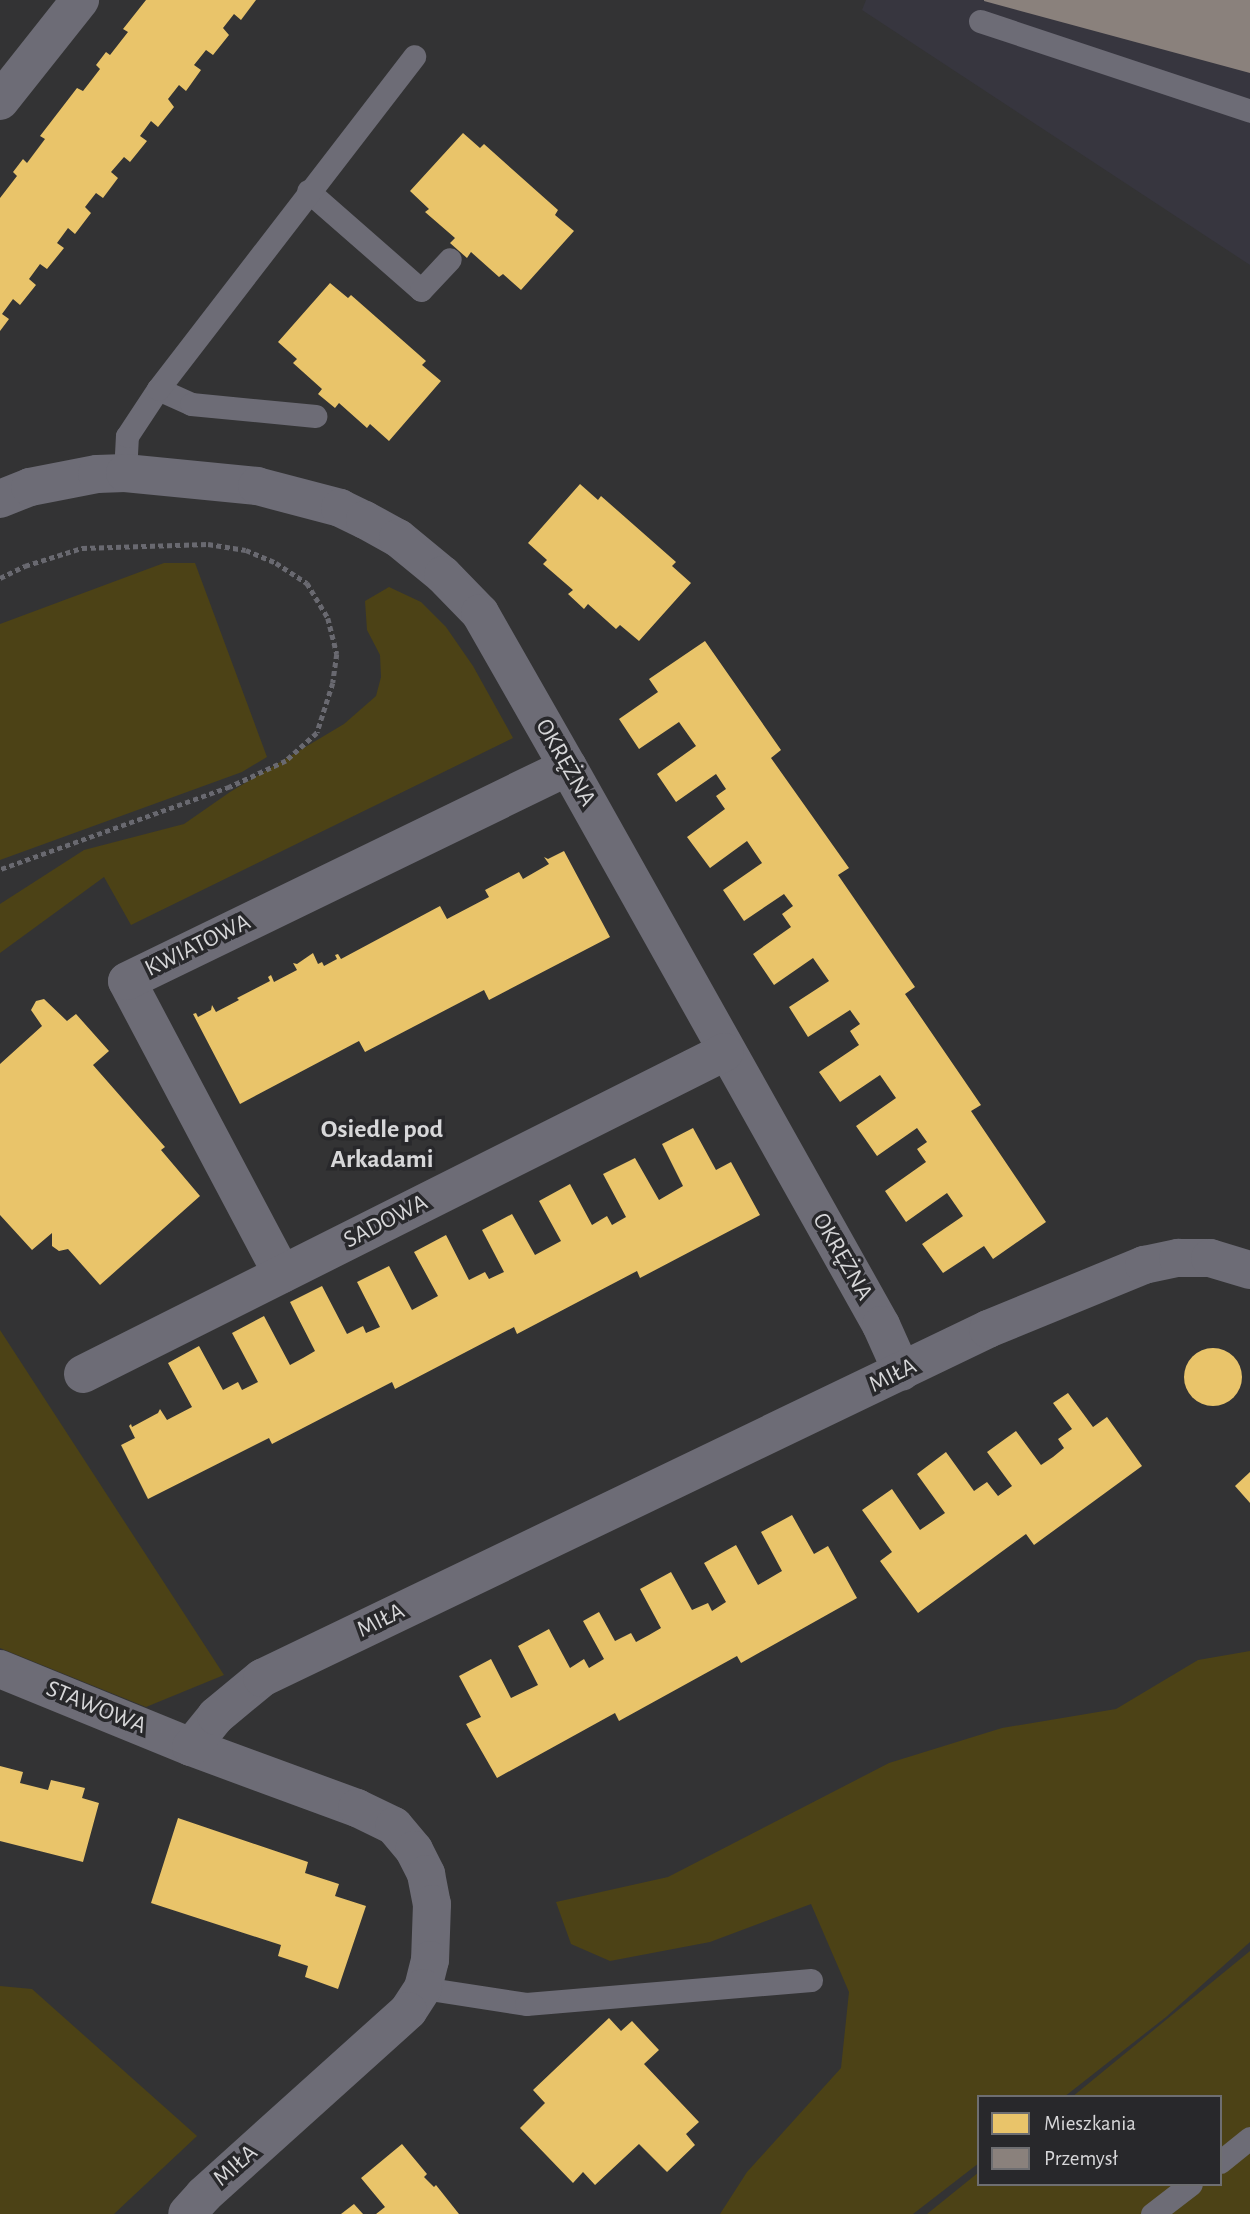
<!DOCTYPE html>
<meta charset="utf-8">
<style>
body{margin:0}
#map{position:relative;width:1250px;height:2214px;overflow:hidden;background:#333334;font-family:"Alegreya Sans",sans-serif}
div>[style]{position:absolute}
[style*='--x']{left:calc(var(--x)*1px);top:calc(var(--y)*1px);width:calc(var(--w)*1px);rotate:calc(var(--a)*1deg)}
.built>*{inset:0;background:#37363f}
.green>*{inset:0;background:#4c4216}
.homes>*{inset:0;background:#e9c46a}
.round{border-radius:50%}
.industry>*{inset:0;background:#8a817c}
.path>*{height:4.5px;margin-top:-2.25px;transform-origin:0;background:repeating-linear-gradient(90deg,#696970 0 5px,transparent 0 8.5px)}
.service>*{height:23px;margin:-11.5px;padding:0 11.5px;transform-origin:11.5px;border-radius:11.5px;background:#6d6c76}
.minor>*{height:38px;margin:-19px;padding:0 19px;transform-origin:19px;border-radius:19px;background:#6d6c76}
span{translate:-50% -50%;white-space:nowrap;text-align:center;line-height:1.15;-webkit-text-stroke:7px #28282b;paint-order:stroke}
.street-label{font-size:24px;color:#d7d7d9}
.neighbourhood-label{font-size:26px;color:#d7d7d9;font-weight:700}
.legend{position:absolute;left:977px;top:2095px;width:245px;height:91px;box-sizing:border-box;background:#28282b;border:2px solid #6e6e71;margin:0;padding:9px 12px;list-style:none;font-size:21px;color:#d7d7d9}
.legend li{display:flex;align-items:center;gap:14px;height:35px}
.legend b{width:35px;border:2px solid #6e6e71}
</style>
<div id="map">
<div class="built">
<i style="clip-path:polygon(866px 0,1250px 0,1250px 265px,862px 10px)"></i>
</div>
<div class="green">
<i style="clip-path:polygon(164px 563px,195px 563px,267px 757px,242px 772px,0 860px,0 624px)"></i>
<i style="clip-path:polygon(389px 587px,421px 602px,446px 627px,473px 666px,513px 738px,131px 925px,104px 877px,0 953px,0 904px,84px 850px,184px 824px,230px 792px,344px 724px,376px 696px,381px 677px,380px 655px,367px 630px,365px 601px)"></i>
<i style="clip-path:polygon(0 1330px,224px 1675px,146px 1707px,0 1648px)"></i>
<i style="clip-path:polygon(1250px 1651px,1250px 1942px,1166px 2017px,1064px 2097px,979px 2097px,979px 2163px,913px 2214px,720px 2214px,747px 2172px,841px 2068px,849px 1992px,811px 1904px,710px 1942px,610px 1961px,571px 1944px,556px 1902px,668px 1877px,889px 1763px,1002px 1728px,1116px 1709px,1198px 1660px)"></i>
<i style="clip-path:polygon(1250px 1951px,1250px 2214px,927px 2214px,979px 2172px,979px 2184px,1220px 2184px,1220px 2097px,1072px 2097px)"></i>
<i style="clip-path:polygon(0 1986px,32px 1989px,197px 2136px,114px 2214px,0 2214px)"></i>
</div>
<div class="homes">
<i style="clip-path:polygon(146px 0,256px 0,241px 20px,234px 14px,223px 28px,229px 35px,213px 55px,206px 50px,194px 65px,201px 70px,186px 91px,179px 85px,168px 99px,174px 107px,158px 127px,151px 121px,140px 136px,147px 141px,130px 162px,124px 157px,111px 172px,118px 178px,103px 198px,96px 193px,85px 207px,91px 213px,75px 234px,68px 228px,57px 243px,64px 248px,47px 269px,40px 264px,29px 279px,36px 285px,20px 305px,13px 299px,2px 314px,9px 319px,0 331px,0 198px,17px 176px,13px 172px,23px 159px,27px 163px,45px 139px,40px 136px,77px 88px,83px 91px,100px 69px,96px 65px,106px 52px,110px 55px,128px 32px,123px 29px)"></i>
<i style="clip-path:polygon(463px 133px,480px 148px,484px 144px,558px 210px,555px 215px,574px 231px,521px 290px,503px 274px,499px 277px,471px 252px,467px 258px,450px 243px,455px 238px,425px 212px,429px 209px,410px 191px)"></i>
<i style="clip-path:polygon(330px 283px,348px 298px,351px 295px,426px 361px,422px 365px,441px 381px,389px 441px,370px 424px,367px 428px,339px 403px,335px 408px,318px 394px,322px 389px,293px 363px,297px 359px,278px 342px)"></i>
<i style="clip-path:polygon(580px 484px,598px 500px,601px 496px,676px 562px,672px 566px,691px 583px,639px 641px,620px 625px,616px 629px,588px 604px,584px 609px,568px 594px,573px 590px,543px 564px,547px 560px,528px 543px)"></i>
<i style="clip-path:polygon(705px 641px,781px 750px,771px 758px,849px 868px,838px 875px,915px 987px,905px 994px,981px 1105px,971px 1111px,1046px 1222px,993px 1259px,984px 1246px,943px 1273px,922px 1244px,963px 1216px,947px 1193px,906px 1222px,885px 1191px,926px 1162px,917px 1149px,927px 1142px,917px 1128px,877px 1156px,856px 1126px,896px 1098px,880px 1075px,840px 1102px,819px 1072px,859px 1045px,850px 1031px,860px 1024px,850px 1010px,808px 1037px,789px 1007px,829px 981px,813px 958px,774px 985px,753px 954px,791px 927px,782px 914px,793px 906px,784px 894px,744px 921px,723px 890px,762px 863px,747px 841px,710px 868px,687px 837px,725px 809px,716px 796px,726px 789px,716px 774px,676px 802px,657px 774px,696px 746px,679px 722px,639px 749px,619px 719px,658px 692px,649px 679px)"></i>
<i style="clip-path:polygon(564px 851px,610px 937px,489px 1000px,484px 990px,365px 1052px,359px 1041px,240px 1104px,193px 1014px,196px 1013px,198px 1017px,211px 1010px,212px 1005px,216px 1012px,239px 1000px,237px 998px,270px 981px,268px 977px,271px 975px,274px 982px,297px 970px,293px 963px,297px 964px,313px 953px,318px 964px,322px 962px,324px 966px,337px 959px,335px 955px,338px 954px,341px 959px,440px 906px,447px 919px,489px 897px,485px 890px,519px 872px,523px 879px,549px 864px,544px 857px,548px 859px)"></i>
<i style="clip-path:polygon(44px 999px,67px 1021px,76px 1014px,109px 1051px,93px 1065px,165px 1147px,161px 1150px,200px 1196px,100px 1285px,68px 1249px,59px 1251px,52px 1246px,52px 1233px,32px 1250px,0 1215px,0 1064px,42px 1026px,31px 1010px,36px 1001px)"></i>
<i style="clip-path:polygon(693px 1128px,716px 1170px,731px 1162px,760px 1215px,640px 1278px,637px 1271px,517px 1334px,514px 1327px,395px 1389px,392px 1382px,272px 1444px,269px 1438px,148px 1499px,121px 1445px,135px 1438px,129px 1426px,131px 1424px,132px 1427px,158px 1413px,160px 1409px,167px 1420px,192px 1407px,168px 1363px,199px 1346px,223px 1390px,238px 1382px,242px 1390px,258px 1382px,232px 1333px,264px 1316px,290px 1365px,303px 1358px,315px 1351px,290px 1302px,322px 1286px,347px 1334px,363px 1326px,366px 1333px,380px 1327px,357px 1282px,389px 1266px,412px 1310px,438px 1296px,414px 1252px,446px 1235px,469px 1280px,485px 1272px,489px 1279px,504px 1272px,482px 1230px,512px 1214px,535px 1255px,561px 1241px,539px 1201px,570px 1184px,592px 1225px,607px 1216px,612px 1225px,626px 1217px,603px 1174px,635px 1158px,659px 1200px,683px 1186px,662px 1144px)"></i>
<i class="round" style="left:1184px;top:1348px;width:58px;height:58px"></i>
<i style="clip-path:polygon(1068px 1393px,1093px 1427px,1107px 1417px,1142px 1466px,1034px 1545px,1026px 1534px,918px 1613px,880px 1561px,892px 1552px,862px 1510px,892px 1489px,920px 1530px,945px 1513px,917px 1474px,946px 1452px,974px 1491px,987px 1482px,998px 1496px,1012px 1486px,987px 1452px,1016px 1431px,1041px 1465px,1053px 1457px,1064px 1448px,1058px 1439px,1072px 1429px,1053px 1403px)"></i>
<i style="clip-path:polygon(1250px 1472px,1250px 1503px,1235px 1486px)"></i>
<i style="clip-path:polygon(792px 1515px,814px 1554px,828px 1546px,857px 1598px,741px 1663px,737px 1656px,619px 1721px,615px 1713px,497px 1778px,466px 1724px,481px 1717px,459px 1676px,491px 1659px,511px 1698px,538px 1685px,518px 1646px,549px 1629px,570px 1668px,584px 1659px,589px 1668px,604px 1659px,583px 1621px,599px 1612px,615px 1641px,631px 1633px,636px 1642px,649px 1635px,661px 1628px,640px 1589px,671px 1572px,692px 1610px,708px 1603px,712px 1611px,726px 1602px,704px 1563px,736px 1545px,758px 1585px,782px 1571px,761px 1532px)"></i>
<i style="clip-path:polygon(0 1766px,23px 1772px,20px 1783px,48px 1790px,51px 1780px,85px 1788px,82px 1798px,99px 1803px,83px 1862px,0 1841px)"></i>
<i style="clip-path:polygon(178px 1818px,308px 1862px,305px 1873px,339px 1884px,335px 1896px,366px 1906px,338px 1989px,305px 1977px,308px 1966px,278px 1956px,281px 1945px,151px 1903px)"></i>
<i style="clip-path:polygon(609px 2018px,621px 2031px,632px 2021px,659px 2050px,644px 2064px,699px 2122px,686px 2134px,695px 2145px,667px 2172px,639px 2144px,595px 2185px,583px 2172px,573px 2183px,520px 2128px,545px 2103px,533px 2090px)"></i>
<i style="clip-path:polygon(402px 2144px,427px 2174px,424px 2177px,434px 2187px,436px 2185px,459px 2214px,376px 2214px,385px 2207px,361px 2178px)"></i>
<i style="clip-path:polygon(354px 2204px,363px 2214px,341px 2214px)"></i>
</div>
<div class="industry">
<i style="clip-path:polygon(1250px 0,1250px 73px,984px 1px,984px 0)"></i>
</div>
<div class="path">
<i style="--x:0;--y:578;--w:28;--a:-26"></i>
<i style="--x:25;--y:566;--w:60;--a:-17.5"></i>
<i style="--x:82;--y:548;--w:126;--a:-1.8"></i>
<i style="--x:208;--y:544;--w:38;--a:9"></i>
<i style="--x:246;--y:550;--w:33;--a:23"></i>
<i style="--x:276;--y:563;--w:37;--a:33"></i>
<i style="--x:307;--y:583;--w:41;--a:59"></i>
<i style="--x:328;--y:618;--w:37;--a:76"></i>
<i style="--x:337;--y:654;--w:29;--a:98"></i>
<i style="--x:333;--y:683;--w:52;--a:107.7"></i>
<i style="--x:317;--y:733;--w:42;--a:137.9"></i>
<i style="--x:286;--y:761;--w:62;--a:155.1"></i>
<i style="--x:230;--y:787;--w:245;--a:160.2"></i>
</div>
<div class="service">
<i style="--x:980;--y:21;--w:285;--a:18.4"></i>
<i style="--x:308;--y:191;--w:150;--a:41.2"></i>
<i style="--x:421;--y:290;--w:42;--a:-46.9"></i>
<i style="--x:158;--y:389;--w:36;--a:24"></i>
<i style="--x:191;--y:404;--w:125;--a:5.5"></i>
<i style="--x:125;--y:473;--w:37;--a:-87"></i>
<i style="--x:127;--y:436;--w:56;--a:-56.6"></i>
<i style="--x:158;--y:389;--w:420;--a:-52.4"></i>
<i style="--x:423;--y:1988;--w:104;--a:8.8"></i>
<i style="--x:526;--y:2004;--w:286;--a:-4.8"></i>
<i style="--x:1220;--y:2162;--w:38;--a:-39"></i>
<i style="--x:1152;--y:2214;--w:49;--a:-37.6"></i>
</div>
<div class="minor">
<i style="--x:0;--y:101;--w:129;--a:-51.6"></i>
<i style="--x:0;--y:499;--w:32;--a:-22"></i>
<i style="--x:30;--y:487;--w:68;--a:-11"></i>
<i style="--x:97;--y:474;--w:28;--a:-2"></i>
<i style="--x:125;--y:473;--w:133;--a:5.6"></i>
<i style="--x:257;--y:486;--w:86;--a:14.8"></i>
<i style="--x:340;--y:508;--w:28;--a:26"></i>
<i style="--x:365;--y:520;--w:38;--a:29"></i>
<i style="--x:398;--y:538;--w:58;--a:39.4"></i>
<i style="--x:443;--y:575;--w:53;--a:45.8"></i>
<i style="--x:480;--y:613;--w:177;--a:60.3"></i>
<i style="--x:568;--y:767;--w:640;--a:60.71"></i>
<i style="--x:881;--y:1325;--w:51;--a:65.9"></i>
<i style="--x:282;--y:1274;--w:331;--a:-117.9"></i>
<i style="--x:127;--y:981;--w:490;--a:-25.9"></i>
<i style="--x:83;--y:1374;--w:718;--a:-26.64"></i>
<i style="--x:0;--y:1669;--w:206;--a:22.2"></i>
<i style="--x:191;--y:1747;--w:177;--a:20.2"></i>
<i style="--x:357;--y:1808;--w:41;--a:25.9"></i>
<i style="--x:394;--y:1826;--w:31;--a:50"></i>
<i style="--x:414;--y:1850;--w:27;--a:63"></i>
<i style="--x:426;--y:1874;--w:31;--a:79"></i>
<i style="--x:432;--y:1904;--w:56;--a:92"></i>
<i style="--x:430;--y:1960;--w:29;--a:104"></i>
<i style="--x:423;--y:1988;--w:27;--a:123"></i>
<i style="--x:408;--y:2011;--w:275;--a:138"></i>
<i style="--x:204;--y:2195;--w:25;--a:132"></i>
<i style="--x:191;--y:1747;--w:40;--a:-51"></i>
<i style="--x:216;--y:1716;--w:60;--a:-39.6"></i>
<i style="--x:262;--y:1678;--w:806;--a:-25.67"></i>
<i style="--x:988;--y:1329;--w:169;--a:-22.3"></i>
<i style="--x:1144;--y:1265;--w:35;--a:-12"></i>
<i style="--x:1178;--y:1258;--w:32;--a:0"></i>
<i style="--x:1210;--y:1258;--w:42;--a:16.7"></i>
</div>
<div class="street-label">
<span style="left:565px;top:763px;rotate:60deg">OKRĘŻNA</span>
<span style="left:198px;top:946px;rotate:-26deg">KWIATOWA</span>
<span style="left:386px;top:1222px;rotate:-27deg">SADOWA</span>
<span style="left:842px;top:1257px;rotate:60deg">OKRĘŻNA</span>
<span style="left:893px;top:1376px;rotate:-26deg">MIŁA</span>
<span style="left:381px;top:1621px;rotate:-26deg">MIŁA</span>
<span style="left:96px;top:1708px;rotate:22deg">STAWOWA</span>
<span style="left:236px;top:2166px;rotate:-41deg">MIŁA</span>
</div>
<div class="neighbourhood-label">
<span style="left:382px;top:1145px">Osiedle pod<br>Arkadami</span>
</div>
<ul class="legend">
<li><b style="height:19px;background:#e9c46a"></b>Mieszkania</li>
<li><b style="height:19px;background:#8a817c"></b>Przemysł</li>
</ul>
</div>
